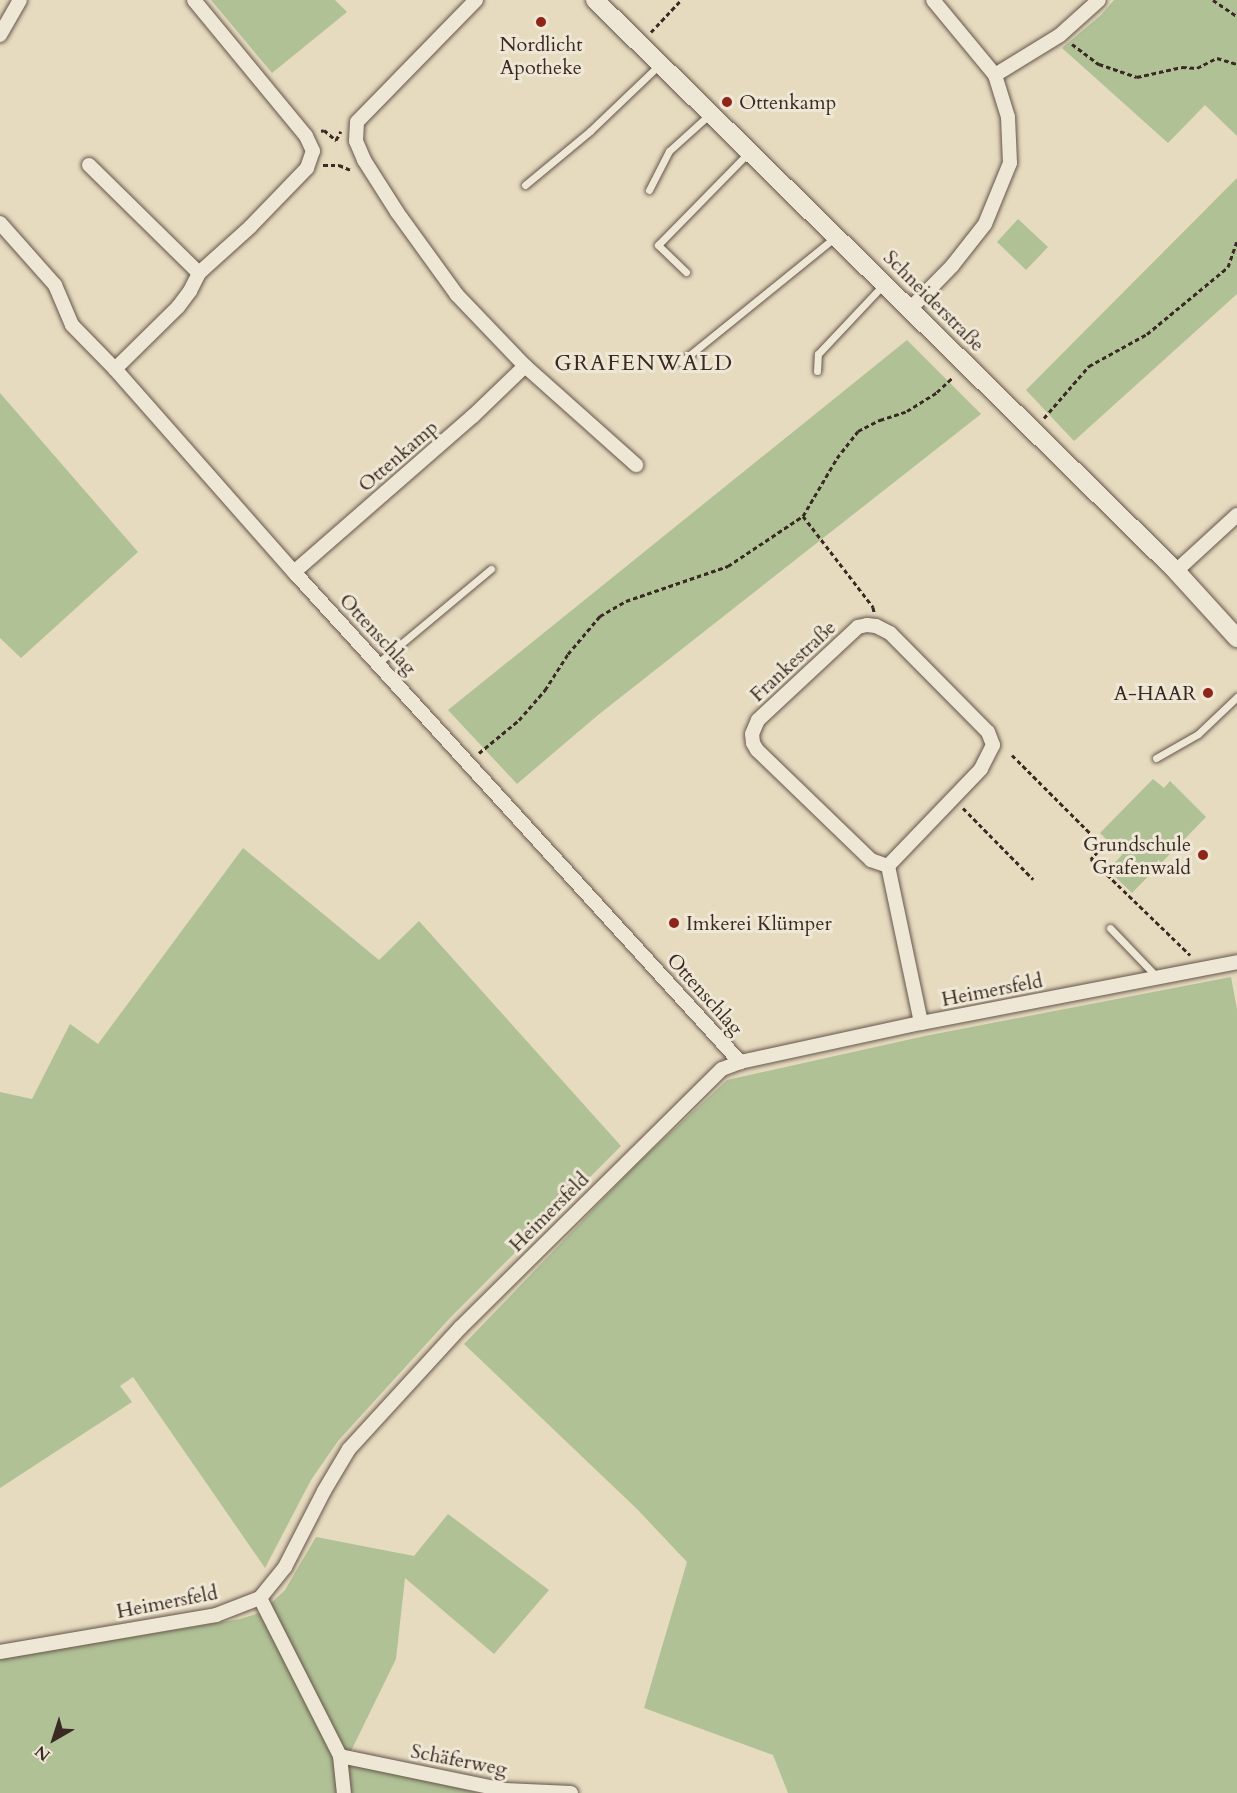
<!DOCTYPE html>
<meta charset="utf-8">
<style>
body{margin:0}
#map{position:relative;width:1237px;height:1793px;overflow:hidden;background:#e6dabf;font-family:Cardo,serif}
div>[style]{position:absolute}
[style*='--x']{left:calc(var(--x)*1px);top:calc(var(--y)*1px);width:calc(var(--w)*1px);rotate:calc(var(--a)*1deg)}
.green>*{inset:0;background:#b0c196}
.path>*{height:3px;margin-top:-1.5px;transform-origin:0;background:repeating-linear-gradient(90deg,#3a2a23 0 4.5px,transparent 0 7.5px)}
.roads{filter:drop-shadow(0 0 2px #65564a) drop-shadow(0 0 2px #65564a)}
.service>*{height:7px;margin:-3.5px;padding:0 3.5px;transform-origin:3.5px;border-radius:3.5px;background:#efe7d5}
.minor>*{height:14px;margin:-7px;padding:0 7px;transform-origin:7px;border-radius:7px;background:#efe7d5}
.tertiary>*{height:18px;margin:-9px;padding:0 9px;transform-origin:9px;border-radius:9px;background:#efe7d5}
.dots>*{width:16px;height:16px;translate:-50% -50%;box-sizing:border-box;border:3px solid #efe7d5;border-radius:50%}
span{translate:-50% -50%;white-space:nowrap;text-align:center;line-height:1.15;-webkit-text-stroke:6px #efe7d5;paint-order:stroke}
.poi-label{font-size:20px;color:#3a2a23}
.left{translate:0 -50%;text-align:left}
.right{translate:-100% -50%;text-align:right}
.street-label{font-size:20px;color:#3a2a23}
.quarter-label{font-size:22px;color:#3a2a23;letter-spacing:1.5px}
.north{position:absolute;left:24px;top:1709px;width:60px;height:60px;-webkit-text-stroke:4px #efe7d5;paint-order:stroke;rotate:219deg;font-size:16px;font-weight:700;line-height:24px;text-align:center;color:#3a2a23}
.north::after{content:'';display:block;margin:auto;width:21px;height:27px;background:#3a2a23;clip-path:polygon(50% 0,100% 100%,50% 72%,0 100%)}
</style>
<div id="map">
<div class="green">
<i style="clip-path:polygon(211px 0,335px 0,347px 12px,272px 73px)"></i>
<i style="clip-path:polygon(1114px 0,1237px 0,1237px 136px,1205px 105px,1168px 143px,1062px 48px,1101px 15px)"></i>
<i style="clip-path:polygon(1237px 178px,1237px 294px,1074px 441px,1026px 390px)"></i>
<i style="clip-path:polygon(1018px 219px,1048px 247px,1026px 270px,997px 242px)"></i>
<i style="clip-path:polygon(907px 340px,981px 414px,598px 715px,517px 784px,448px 710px)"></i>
<i style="clip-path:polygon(0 393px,138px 552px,21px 658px,0 638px)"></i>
<i style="clip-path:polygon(1153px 779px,1164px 788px,1170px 781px,1206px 817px,1132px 893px,1108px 870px,1122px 855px,1100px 833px)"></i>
<i style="clip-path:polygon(243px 848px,379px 960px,419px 921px,621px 1146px,449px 1319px,338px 1441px,311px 1480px,265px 1568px,133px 1377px,120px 1386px,132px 1402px,0 1488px,0 1092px,32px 1099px,70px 1024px,98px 1044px)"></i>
<i style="clip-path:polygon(1231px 977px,1237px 1009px,1237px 1793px,788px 1793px,773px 1755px,644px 1708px,687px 1562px,637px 1509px,464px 1344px,637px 1164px,727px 1080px,925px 1036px)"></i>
<i style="clip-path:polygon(448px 1514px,549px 1590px,494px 1654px,405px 1578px,396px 1659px,351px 1751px,352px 1764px,479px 1793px,0 1793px,0 1659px,240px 1619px,262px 1612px,285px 1590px,316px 1537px,414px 1556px)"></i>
</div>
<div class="path">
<i style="--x:1213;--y:0;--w:29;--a:34"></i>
<i style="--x:651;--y:32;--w:44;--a:-46.8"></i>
<i style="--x:1072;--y:44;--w:34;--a:37"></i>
<i style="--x:1099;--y:64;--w:40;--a:18.9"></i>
<i style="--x:1137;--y:77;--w:46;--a:-12.5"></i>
<i style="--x:1182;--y:67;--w:15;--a:4"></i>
<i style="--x:1197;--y:68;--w:22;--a:-27"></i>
<i style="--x:1217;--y:58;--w:21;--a:17"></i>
<i style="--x:321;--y:131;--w:3;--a:-18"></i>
<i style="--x:324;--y:130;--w:16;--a:40"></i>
<i style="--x:336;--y:140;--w:10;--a:-61"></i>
<i style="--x:323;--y:165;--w:16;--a:0"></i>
<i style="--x:339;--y:165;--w:13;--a:23"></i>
<i style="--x:1044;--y:418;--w:69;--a:-49.1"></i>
<i style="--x:1089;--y:366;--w:66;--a:-28.9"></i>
<i style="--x:1147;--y:334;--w:105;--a:-39.6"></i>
<i style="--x:1228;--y:267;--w:28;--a:-71"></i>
<i style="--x:803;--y:516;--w:115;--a:52.4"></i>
<i style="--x:873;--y:607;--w:5;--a:79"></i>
<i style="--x:479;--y:753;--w:52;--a:-39.5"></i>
<i style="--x:519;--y:720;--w:40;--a:-49"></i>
<i style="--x:545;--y:690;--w:43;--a:-57.4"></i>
<i style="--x:568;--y:654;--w:50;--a:-49.9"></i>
<i style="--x:600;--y:616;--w:30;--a:-30"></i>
<i style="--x:626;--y:601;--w:108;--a:-18.9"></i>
<i style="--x:728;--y:566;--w:90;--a:-33.7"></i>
<i style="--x:803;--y:516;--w:67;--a:-59.6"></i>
<i style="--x:837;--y:458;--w:34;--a:-52"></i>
<i style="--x:858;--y:431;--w:25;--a:-27"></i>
<i style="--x:880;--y:420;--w:28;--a:-18"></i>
<i style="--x:907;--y:411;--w:36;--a:-32"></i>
<i style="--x:937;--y:392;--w:22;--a:-43"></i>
<i style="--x:1012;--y:755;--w:129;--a:45"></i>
<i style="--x:1103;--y:846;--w:18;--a:133"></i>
<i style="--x:1091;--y:859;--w:138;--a:44.1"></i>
<i style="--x:963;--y:808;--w:100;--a:45.4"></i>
</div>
<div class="roads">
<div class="service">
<i style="--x:525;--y:185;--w:85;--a:-39.7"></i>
<i style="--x:590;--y:131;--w:97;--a:-43.7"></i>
<i style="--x:649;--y:190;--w:44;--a:-62.9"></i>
<i style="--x:669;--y:151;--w:55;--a:-42.1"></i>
<i style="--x:686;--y:272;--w:39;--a:-136"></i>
<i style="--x:658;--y:245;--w:130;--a:-45.6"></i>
<i style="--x:681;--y:362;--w:197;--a:-39"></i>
<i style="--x:817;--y:371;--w:17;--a:-87"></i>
<i style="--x:818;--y:354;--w:96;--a:-46.7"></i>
<i style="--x:378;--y:663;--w:147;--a:-39.8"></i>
<i style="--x:1156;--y:758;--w:48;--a:-29.7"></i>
<i style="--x:1198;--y:734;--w:54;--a:-43.5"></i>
<i style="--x:1110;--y:928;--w:68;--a:46.2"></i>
</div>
<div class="minor">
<i style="--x:476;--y:0;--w:170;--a:134.3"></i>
<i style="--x:357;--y:122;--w:19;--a:93"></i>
<i style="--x:356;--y:141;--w:21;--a:67"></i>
<i style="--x:364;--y:160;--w:62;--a:57.6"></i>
<i style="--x:397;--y:212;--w:102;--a:54.1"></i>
<i style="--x:457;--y:295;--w:98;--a:46.2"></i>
<i style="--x:525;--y:366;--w:149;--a:41.7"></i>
<i style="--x:0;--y:35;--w:40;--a:-60.3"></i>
<i style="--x:995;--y:75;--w:76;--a:-31.6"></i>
<i style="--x:1060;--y:35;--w:52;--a:-41.9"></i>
<i style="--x:89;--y:165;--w:154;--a:44.5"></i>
<i style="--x:0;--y:223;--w:83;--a:48.4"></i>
<i style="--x:55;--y:285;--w:43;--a:67"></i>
<i style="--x:72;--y:325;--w:62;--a:45.7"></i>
<i style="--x:115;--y:369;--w:271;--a:48.6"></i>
<i style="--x:294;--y:572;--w:663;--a:47.69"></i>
<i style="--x:910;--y:309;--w:60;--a:-45.7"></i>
<i style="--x:952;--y:266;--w:53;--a:-51.8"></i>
<i style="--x:985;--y:224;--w:66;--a:-67.7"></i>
<i style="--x:1010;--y:163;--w:46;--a:-92.5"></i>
<i style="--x:1008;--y:117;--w:44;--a:-107.2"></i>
<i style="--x:995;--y:75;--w:97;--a:-129.6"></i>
<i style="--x:115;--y:369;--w:88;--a:-44.5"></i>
<i style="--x:178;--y:307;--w:20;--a:-53"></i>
<i style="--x:190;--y:291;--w:20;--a:-63"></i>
<i style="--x:199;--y:273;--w:69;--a:-42"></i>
<i style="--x:250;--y:227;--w:82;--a:-46"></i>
<i style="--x:307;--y:168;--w:18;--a:-71"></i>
<i style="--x:313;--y:151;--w:17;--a:-115"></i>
<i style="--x:306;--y:136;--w:176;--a:-129.5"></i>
<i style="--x:1176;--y:571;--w:83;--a:-42.6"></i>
<i style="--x:294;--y:572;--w:237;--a:-41.1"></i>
<i style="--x:473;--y:416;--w:72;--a:-43.9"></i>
<i style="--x:888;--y:866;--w:18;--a:-161"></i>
<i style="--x:871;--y:860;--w:158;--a:-136"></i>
<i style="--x:757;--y:750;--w:8;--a:-120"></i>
<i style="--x:753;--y:743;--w:9;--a:-96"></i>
<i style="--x:752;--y:734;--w:15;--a:-67"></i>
<i style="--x:758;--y:720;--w:137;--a:-42.9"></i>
<i style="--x:858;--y:627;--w:9;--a:-13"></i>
<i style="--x:867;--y:625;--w:9;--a:6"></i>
<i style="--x:876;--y:626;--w:16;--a:27"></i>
<i style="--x:890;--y:633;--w:139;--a:45.3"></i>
<i style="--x:988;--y:732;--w:14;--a:69"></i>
<i style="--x:993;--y:745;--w:27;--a:117"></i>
<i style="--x:981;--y:769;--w:134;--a:133.8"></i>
<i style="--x:888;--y:866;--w:160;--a:78.1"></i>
<i style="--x:260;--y:1598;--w:177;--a:63.1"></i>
<i style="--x:340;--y:1756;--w:37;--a:84"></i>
<i style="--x:0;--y:1652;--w:219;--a:-9.7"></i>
<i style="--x:216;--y:1615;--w:47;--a:-21.1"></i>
<i style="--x:260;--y:1598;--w:40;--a:-51"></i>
<i style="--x:285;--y:1567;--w:85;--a:-62.8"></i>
<i style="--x:324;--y:1491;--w:49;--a:-59.2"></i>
<i style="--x:349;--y:1449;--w:164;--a:-47.5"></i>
<i style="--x:460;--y:1328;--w:368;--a:-44.7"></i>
<i style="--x:722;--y:1069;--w:19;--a:-21"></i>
<i style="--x:740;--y:1062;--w:185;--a:-12.2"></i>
<i style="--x:921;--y:1023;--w:322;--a:-10.9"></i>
<i style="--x:340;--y:1756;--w:167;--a:11.7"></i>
<i style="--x:504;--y:1790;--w:67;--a:2.6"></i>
</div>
<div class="tertiary">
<i style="--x:595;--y:0;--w:815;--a:44.5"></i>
<i style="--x:1176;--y:571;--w:91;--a:47.7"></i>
</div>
</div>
<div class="dots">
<i style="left:541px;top:22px;background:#8f2418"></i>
<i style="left:727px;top:102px;background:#8f2418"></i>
<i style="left:1208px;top:693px;background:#8f2418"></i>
<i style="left:1203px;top:855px;background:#8f2418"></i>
<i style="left:674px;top:923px;background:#8f2418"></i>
</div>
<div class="poi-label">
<span style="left:541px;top:56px">Nordlicht<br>Apotheke</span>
<span class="left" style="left:739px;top:102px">Ottenkamp</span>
<span class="right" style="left:1196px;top:693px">A-HAAR</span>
<span class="right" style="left:1191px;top:856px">Grundschule<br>Grafenwald</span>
<span class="left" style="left:686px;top:923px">Imkerei Klümper</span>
</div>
<div class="street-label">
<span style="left:934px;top:301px;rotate:45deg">Schneiderstraße</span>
<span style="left:398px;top:456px;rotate:-41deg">Ottenkamp</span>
<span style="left:378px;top:634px;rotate:47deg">Ottenschlag</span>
<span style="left:793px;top:661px;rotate:-43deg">Frankestraße</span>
<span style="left:992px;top:990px;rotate:-11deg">Heimersfeld</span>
<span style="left:705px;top:994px;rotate:48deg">Ottenschlag</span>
<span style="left:549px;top:1212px;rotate:-45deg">Heimersfeld</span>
<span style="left:167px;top:1602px;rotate:-11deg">Heimersfeld</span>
<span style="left:459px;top:1760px;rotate:11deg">Schäferweg</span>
</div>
<div class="quarter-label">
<span style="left:644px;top:364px">GRAFENWALD</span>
</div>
<div class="north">N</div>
</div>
